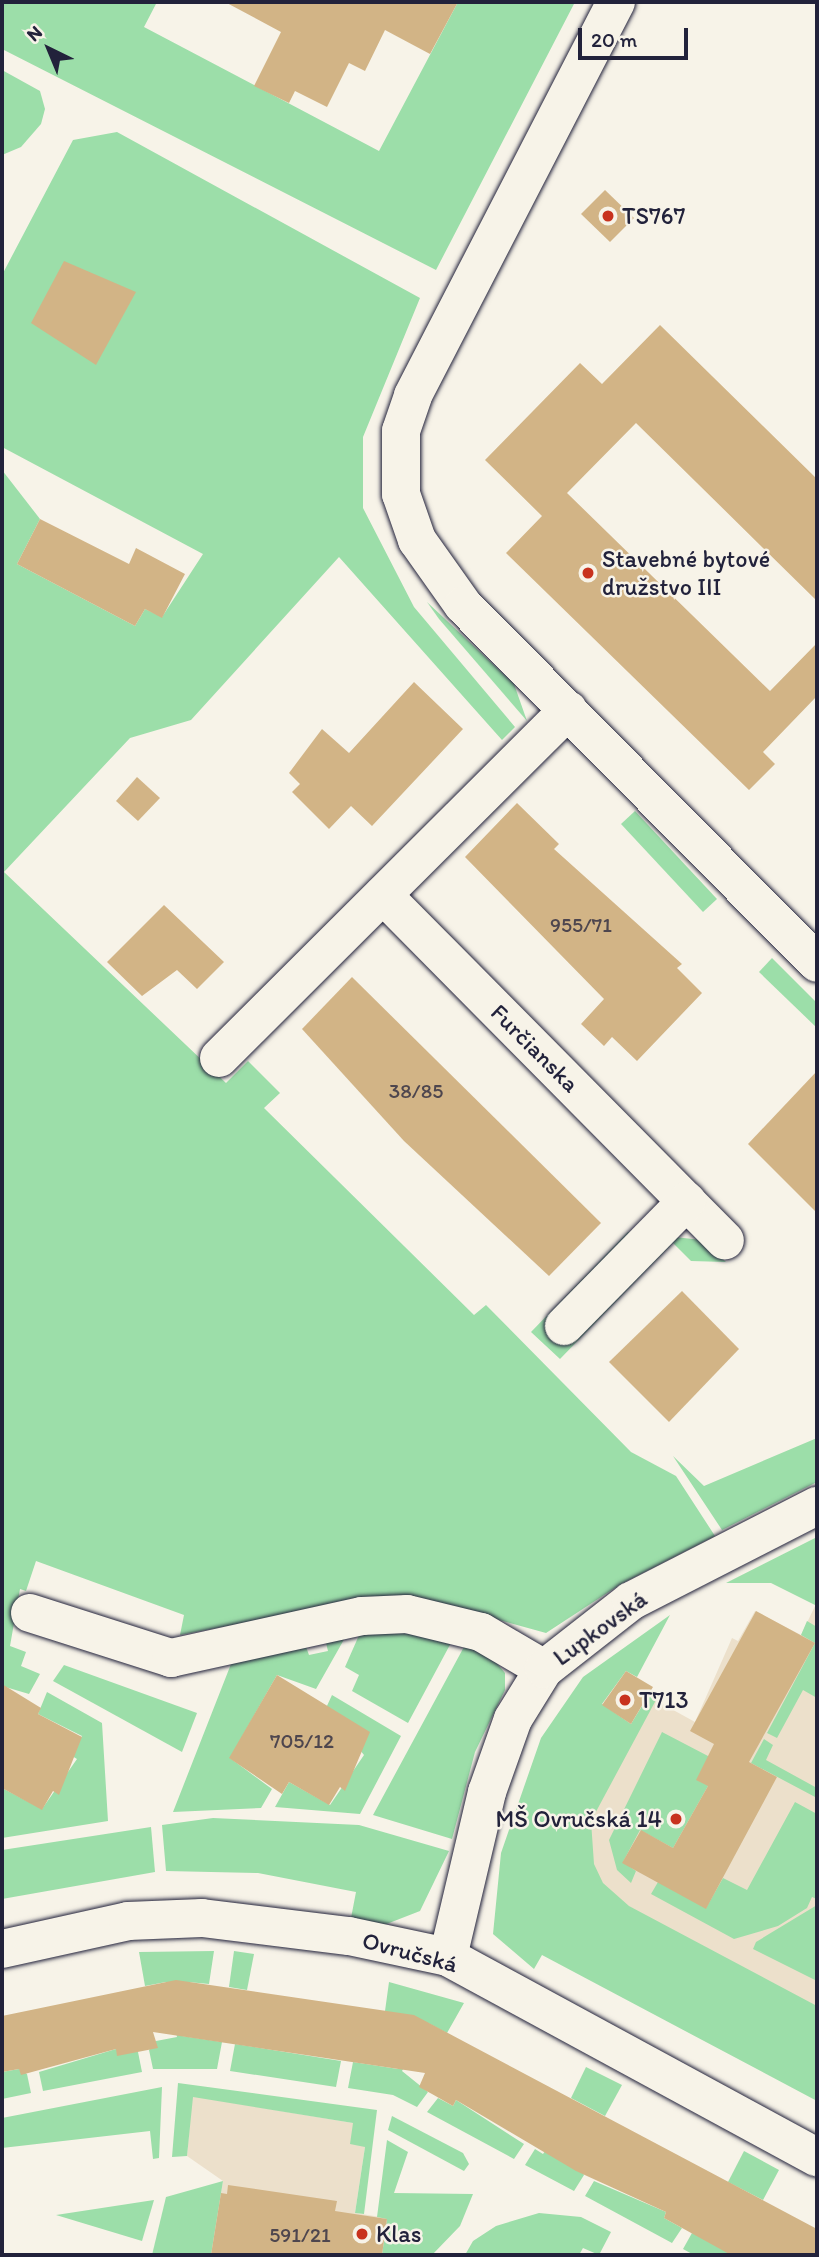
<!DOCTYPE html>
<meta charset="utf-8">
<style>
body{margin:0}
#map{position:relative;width:819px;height:2257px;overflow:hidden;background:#f7f3e8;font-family:Itim,sans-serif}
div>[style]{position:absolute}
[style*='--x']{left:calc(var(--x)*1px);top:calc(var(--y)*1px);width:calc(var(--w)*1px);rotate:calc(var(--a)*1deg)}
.built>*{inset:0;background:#ece0cb}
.green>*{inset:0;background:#9cdea9}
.building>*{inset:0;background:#d2b486}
.roads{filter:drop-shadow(0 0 2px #22223b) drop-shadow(0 0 2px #22223b)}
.street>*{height:38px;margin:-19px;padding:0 19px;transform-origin:19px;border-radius:19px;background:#f7f3e8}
.dots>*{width:19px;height:19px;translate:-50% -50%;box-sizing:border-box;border:4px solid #f7f3e8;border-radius:50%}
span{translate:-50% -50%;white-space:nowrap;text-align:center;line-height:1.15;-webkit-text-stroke:5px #f7f3e8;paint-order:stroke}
.number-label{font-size:21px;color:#4e464e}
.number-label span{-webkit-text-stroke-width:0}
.poi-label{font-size:24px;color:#22223b}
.left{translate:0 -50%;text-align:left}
.right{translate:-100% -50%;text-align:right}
.street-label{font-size:24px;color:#22223b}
.frame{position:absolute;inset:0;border:4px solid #22223b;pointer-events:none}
.north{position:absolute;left:14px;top:14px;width:70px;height:70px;-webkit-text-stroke:5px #f7f3e8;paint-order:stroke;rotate:317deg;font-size:19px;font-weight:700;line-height:28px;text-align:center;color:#22223b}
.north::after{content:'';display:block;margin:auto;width:24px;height:32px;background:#22223b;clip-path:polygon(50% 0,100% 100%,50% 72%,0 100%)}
.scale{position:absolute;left:578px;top:28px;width:110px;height:32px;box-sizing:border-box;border:4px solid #22223b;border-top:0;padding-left:9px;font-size:21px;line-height:24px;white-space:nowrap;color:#22223b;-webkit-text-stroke:5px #f7f3e8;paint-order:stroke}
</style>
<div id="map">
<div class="built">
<i style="clip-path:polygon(817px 1602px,817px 2091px,549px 1947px,603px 1773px,648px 1696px,695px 1722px,732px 1638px,738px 1641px,755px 1611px,801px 1635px)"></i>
<i style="clip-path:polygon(192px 2096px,353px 2123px,365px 2147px,355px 2213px,387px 2218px,382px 2255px,211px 2255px,223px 2181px,187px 2156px)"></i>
</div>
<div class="green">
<i style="clip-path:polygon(2px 2px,157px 2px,144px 27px,379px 151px,458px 2px,575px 2px,436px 270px,2px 49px)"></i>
<i style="clip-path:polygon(2px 70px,40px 91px,45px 109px,41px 124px,21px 147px,2px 155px)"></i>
<i style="clip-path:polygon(117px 132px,420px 298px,363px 437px,363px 508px,414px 607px,515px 727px,502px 740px,339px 557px,191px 720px,130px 738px,4px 872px,226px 1083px,248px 1061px,280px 1093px,264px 1108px,474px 1315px,486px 1305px,631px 1452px,676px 1476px,715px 1536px,621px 1584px,546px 1633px,467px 1611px,373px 1598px,180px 1635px,184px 1615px,36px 1561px,26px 1591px,20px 1589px,10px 1646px,26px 1652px,21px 1666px,40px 1674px,29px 1694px,2px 1686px,2px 470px,40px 519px,17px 564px,135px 626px,145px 609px,162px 617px,203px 554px,2px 447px,2px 275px,73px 140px)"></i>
<i style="clip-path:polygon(427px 602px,514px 684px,527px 721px,439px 619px)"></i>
<i style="clip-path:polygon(635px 811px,717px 899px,703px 912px,621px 824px)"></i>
<i style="clip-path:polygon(772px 958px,817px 1003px,817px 1028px,759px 972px)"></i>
<i style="clip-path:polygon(628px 1232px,702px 1240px,726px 1262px,691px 1261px,673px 1243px,560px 1359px,531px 1332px)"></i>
<i style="clip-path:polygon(817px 1438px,817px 1482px,722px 1530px,673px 1456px,704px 1486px)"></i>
<i style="clip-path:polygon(817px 1537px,817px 1606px,771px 1583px,726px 1583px)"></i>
<i style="clip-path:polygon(670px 1615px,637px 1677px,626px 1671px,602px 1704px,631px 1724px,648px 1696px,656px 1700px,591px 1821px,594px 1864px,603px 1883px,629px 1906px,817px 2006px,817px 2101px,542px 1955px,534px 1969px,493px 1934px,501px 1853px,541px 1738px,583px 1677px)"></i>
<i style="clip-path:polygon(807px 1621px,817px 1627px,817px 1698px,803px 1690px,777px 1738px,767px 1733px,815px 1643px,801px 1635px)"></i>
<i style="clip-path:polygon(379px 1629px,452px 1641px,408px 1723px,352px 1691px,359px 1675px,345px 1667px,360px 1633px)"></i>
<i style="clip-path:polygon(346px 1636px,316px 1689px,277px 1675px,230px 1758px,272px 1789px,261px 1808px,173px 1812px,231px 1664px,305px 1644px,309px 1655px,328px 1651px,325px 1639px)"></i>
<i style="clip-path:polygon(465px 1645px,489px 1654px,505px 1673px,505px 1690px,475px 1752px,452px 1839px,373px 1815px)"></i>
<i style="clip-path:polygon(64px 1665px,197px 1713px,182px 1752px,53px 1681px)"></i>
<i style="clip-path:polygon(47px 1692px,102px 1723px,108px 1821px,2px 1838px,2px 1788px,42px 1809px,77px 1759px,72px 1756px,82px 1736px,38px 1714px)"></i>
<i style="clip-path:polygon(332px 1695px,401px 1736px,360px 1814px,275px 1807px,289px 1782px,330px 1805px,364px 1755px,326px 1708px)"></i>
<i style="clip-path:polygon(662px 1732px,708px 1756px,708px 1786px,673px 1848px,640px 1830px,623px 1862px,636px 1871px,631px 1883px,617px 1870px,609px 1840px)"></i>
<i style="clip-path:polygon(764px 1739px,773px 1745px,766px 1760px,817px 1788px,817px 1798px,751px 1763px)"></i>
<i style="clip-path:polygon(795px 1802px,817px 1814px,817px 1899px,812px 1897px,807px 1908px,778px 1926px,734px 1939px,651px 1894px,658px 1882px,706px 1908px,723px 1878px,747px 1890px)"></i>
<i style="clip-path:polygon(213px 1818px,359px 1825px,449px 1851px,420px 1911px,384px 1925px,351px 1918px,356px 1892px,258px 1873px,166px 1871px,162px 1825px)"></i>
<i style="clip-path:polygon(151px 1827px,155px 1872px,2px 1899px,2px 1850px)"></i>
<i style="clip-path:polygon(817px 1905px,817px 1981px,753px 1949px,756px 1942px)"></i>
<i style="clip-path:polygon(214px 1951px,209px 1984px,188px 1982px,182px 2036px,222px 2042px,217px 2069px,153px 2069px,149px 2050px,156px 2041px,177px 2037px,166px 1982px,145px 1986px,139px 1952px)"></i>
<i style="clip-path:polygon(234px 1951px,254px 1954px,247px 1990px,229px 1987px)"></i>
<i style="clip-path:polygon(389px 1982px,464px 2003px,447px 2033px,428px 2023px,402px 2071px,428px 2092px,417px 2107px,393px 2095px,348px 2088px,353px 2062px,398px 2069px,385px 2011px)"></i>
<i style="clip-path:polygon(235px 2044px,341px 2061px,336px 2087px,230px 2071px)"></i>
<i style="clip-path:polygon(116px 2049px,138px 2052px,142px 2072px,43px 2091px,39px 2072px)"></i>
<i style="clip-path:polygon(586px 2067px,622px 2085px,605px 2116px,571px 2098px)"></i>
<i style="clip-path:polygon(19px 2069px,27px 2074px,31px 2093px,2px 2099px,2px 2072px)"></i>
<i style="clip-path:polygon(178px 2083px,377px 2110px,364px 2214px,355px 2213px,365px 2147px,350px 2144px,353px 2123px,193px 2097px,187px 2156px,172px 2157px)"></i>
<i style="clip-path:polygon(162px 2087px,159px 2158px,153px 2159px,150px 2131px,2px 2148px,2px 2118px)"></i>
<i style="clip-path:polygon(438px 2098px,453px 2106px,456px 2100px,524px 2144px,514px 2159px,427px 2112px)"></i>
<i style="clip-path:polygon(392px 2116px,463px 2153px,469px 2164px,464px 2171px,388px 2130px)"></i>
<i style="clip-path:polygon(387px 2140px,408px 2152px,394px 2193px,473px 2194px,460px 2226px,432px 2255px,382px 2255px,387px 2219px,377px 2217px)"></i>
<i style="clip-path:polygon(547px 2148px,579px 2165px,584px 2175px,574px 2191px,525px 2165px,535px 2149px,543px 2154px)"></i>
<i style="clip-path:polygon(744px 2151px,779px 2170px,763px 2200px,728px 2182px)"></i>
<i style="clip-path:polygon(223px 2181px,211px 2255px,152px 2255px,166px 2197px)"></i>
<i style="clip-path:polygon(594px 2181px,666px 2212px,664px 2218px,682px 2228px,672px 2243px,585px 2196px)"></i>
<i style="clip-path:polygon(154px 2200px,142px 2241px,56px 2215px)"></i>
<i style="clip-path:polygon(539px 2213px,581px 2217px,611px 2232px,599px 2255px,583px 2248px,579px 2255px,465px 2255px,473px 2241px,496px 2226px)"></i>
<i style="clip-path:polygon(692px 2233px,737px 2250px,734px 2255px,694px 2255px,683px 2249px)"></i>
</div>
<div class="building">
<i style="clip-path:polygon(225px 2px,458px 2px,430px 54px,385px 30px,365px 71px,349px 63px,327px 107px,295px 91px,289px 103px,254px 86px,281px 32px)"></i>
<i style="clip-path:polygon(605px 190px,634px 218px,610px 242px,581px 214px)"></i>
<i style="clip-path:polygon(64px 261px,136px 292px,96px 365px,31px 323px)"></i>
<i style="clip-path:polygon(660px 325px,817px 479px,817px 601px,636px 423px,567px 493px,770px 691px,817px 643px,817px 696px,763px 752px,775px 764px,749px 790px,506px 553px,542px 516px,485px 460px,580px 363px,602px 384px)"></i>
<i style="clip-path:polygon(40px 519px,129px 564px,136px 548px,185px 574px,162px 618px,145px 609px,135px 626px,17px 564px)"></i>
<i style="clip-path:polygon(414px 682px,463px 729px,372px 826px,351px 806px,329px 829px,292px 792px,300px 784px,289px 773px,322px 729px,349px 753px)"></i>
<i style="clip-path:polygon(137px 777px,160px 798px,138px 821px,116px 801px)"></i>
<i style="clip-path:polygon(517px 803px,559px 844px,554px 849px,682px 964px,677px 968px,702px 993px,637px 1061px,612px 1037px,604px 1046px,581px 1024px,604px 999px,465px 857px)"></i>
<i style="clip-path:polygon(164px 905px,224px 962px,197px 989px,177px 970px,142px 996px,107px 962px)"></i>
<i style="clip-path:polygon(352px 977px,601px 1223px,549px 1276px,404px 1141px,302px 1029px)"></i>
<i style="clip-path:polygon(817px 1071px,817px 1213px,748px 1144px)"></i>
<i style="clip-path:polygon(682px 1291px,739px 1349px,669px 1422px,609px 1362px)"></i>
<i style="clip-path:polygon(756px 1611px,815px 1643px,749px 1762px,777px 1777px,706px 1909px,622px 1863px,641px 1830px,673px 1848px,708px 1786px,696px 1780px,714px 1744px,690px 1731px)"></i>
<i style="clip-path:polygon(626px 1671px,653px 1687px,631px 1724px,602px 1705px)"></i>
<i style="clip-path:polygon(277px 1675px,370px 1732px,345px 1791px,340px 1787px,329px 1805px,289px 1782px,282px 1794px,229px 1758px)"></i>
<i style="clip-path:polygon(2px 1684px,41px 1708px,38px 1714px,82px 1737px,59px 1795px,53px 1791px,42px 1810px,2px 1788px)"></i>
<i style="clip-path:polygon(176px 1980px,414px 2015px,817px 2229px,817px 2255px,731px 2255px,664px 2218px,666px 2212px,576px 2171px,456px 2100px,453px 2106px,432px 2094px,419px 2087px,425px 2073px,153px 2032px,158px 2048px,117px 2056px,116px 2049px,21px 2075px,19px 2069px,2px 2072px,2px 2016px)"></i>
<i style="clip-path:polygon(228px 2185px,337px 2201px,335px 2211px,387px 2219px,382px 2255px,211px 2255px,221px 2193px,227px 2194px)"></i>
</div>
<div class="roads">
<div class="street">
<i style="--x:616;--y:2;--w:443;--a:117.3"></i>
<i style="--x:413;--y:396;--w:37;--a:109"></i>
<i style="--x:401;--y:431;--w:63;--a:90"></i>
<i style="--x:401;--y:494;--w:49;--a:70.8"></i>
<i style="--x:417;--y:540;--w:80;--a:54.7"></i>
<i style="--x:463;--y:605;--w:503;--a:45.32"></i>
<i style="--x:383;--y:895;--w:486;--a:45.3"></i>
<i style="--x:219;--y:1058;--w:493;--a:-44.9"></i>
<i style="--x:564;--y:1326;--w:175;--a:-45.5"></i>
<i style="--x:30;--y:1613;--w:148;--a:17.7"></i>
<i style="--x:171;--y:1658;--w:196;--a:-12.4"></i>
<i style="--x:362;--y:1616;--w:45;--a:-2.5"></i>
<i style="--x:407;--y:1614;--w:76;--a:13.7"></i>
<i style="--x:481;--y:1632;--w:73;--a:30.4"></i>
<i style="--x:2;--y:1949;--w:129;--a:-12.5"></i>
<i style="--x:128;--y:1921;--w:74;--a:-2.3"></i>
<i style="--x:202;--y:1918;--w:148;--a:7"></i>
<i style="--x:349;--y:1936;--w:101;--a:12"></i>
<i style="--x:448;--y:1957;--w:420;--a:28.5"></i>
<i style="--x:448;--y:1957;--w:170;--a:-76.7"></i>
<i style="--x:487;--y:1792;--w:77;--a:-70.4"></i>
<i style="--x:513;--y:1719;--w:59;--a:-58.2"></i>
<i style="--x:544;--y:1669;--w:110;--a:-38"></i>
<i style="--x:631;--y:1601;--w:209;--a:-27.1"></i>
</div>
</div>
<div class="dots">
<i style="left:608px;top:216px;background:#c8321e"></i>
<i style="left:588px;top:573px;background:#c8321e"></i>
<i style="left:625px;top:1700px;background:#c8321e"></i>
<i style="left:676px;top:1819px;background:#c8321e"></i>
<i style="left:362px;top:2234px;background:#c8321e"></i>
</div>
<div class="number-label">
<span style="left:581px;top:925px">955/71</span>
<span style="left:416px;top:1091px">38/85</span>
<span style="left:302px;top:1741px">705/12</span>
<span style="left:300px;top:2235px">591/21</span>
</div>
<div class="poi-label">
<span class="left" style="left:622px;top:216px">TS767</span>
<span class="left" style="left:602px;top:573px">Stavebné bytové<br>družstvo III</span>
<span class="left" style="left:639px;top:1700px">T713</span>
<span class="right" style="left:662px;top:1819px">MŠ Ovručská 14</span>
<span class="left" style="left:376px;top:2234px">Klas</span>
</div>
<div class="street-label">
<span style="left:535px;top:1048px;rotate:45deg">Furčianska</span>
<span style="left:600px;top:1628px;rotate:-36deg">Lupkovská</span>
<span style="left:410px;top:1952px;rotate:15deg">Ovručská</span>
</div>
<div class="frame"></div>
<div class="north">N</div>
<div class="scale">20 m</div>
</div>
